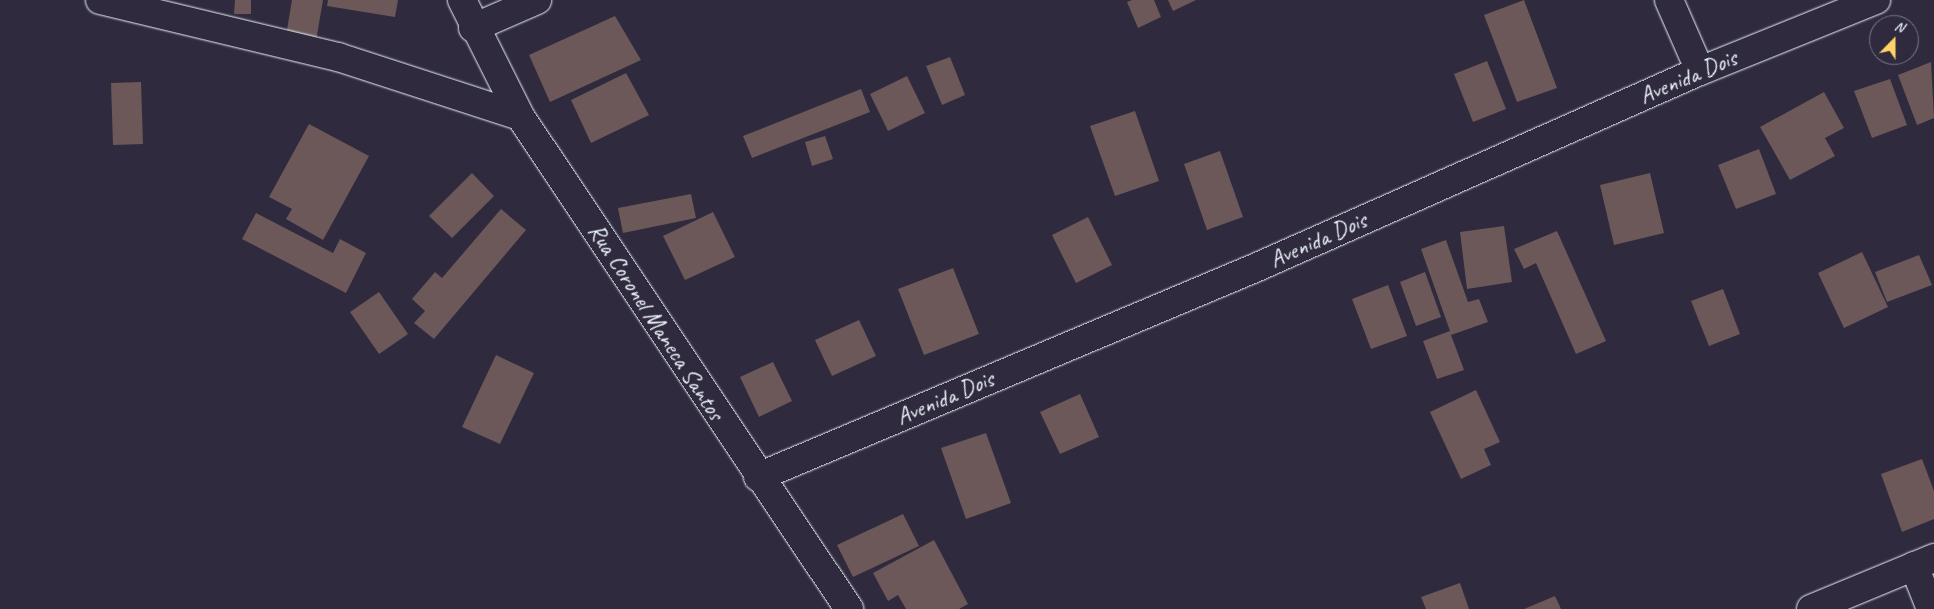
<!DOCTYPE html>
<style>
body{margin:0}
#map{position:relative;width:1934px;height:609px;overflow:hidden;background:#2f2a3d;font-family:Caveat,sans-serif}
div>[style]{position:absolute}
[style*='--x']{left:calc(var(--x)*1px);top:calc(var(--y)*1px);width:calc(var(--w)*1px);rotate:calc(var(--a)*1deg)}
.building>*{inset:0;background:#6c5859}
.roads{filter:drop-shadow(0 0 1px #e8f1f8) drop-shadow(0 0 1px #e8f1f8)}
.street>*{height:28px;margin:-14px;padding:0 14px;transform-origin:14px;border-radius:14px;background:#2f2a3d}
.secondary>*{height:28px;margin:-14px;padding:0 14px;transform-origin:14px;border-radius:14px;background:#2f2a3d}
span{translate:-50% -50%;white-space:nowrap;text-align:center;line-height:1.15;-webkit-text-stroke:4.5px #2f2a3d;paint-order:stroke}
.street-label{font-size:24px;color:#e8f1f8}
.north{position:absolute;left:1869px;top:15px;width:50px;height:50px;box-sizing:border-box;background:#2f2a3d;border:1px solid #797a88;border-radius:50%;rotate:22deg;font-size:14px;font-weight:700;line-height:20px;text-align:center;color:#e8f1f8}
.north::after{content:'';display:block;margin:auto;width:18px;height:22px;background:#ffd166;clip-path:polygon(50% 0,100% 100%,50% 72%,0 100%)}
</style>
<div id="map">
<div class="building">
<i style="clip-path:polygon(235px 0,251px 0,251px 14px,234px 14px)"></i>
<i style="clip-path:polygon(292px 0,323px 0,316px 41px,286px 36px)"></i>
<i style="clip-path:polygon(328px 0,398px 0,395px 17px,327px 6px)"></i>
<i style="clip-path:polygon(1132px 0,1154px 0,1161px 17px,1138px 28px,1127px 2px)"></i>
<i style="clip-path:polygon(1168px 0,1196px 0,1173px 11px)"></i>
<i style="clip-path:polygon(1524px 0,1557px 88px,1517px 102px,1484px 15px)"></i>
<i style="clip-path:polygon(615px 16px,641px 60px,550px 102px,529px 55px)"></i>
<i style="clip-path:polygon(950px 57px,965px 95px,942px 105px,926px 66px)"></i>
<i style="clip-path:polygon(1487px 61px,1506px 109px,1473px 122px,1454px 74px)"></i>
<i style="clip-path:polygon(1931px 62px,1934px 118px,1917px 125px,1898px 75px)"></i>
<i style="clip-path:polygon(626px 73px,649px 115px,591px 143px,571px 100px)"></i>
<i style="clip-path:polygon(907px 76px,925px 113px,888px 131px,870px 94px)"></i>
<i style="clip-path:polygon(1890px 79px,1907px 125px,1872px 138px,1854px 91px)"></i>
<i style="clip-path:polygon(141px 82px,143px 144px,113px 145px,111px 83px)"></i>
<i style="clip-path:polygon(861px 89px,870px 112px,752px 158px,743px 136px)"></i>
<i style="clip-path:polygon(1824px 92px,1844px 128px,1825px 138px,1835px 156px,1790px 180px,1760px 127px)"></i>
<i style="clip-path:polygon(1135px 111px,1159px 181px,1115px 196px,1090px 126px)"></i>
<i style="clip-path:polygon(309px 124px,369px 156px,323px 240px,286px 219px,292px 209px,269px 197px)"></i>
<i style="clip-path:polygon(825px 136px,833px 159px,812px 166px,805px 142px)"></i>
<i style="clip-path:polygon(1759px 149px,1776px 194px,1736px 209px,1718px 165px)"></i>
<i style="clip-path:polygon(1220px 151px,1243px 217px,1207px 230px,1184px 164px)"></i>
<i style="clip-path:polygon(472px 173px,494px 196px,452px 238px,429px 216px)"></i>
<i style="clip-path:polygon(1650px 173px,1664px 233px,1614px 245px,1600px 185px)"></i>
<i style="clip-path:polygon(691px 194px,696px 218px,623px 233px,618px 208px)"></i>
<i style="clip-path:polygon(501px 209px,526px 230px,434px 339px,414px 323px,425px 311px,412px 299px,435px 272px,442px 278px)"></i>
<i style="clip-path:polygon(713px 212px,735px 257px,685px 280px,663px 236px)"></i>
<i style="clip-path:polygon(256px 213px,333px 253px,340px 239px,366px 253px,346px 293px,242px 239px)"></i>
<i style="clip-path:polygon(1088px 217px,1112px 265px,1076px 283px,1052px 235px)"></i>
<i style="clip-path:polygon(1504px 226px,1512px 282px,1467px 289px,1460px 232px)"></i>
<i style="clip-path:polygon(1557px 231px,1606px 341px,1576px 354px,1536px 263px,1524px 269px,1514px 249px)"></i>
<i style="clip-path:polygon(1446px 240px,1468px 302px,1479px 299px,1488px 322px,1451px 335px,1464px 370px,1437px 379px,1423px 341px,1450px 331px,1421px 249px)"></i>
<i style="clip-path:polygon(1862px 252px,1888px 307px,1844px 328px,1818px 273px)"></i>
<i style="clip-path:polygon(1919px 255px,1932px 285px,1887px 302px,1875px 272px)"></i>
<i style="clip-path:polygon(953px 268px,979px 334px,924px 355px,898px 289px)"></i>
<i style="clip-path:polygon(1425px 272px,1441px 317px,1416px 326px,1400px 282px)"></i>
<i style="clip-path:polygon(1388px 285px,1407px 336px,1371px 349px,1352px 299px)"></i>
<i style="clip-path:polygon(1723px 289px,1740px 334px,1709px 346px,1691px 301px)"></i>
<i style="clip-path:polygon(379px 292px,408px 334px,379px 354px,350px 312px)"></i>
<i style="clip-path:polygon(859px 320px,876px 356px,832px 376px,815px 340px)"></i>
<i style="clip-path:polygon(496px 355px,534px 373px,500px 444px,462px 427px)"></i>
<i style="clip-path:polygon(773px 362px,792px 401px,759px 417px,740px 377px)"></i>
<i style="clip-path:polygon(1476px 390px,1500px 442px,1484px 449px,1491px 465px,1461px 479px,1430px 412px)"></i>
<i style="clip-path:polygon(1080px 394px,1099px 437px,1060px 454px,1040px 412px)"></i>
<i style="clip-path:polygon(986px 433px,1011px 503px,966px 519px,941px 448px)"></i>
<i style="clip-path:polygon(1922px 459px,1934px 491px,1934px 519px,1902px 532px,1881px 474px)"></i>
<i style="clip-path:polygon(903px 514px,919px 546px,853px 577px,837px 545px)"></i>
<i style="clip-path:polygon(934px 540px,968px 604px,959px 609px,906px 609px,898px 595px,888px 601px,873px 573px)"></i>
<i style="clip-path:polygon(1460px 583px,1469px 609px,1426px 609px,1421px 597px)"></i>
<i style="clip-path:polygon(1555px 596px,1561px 609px,1524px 609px)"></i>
</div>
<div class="roads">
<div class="street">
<i style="--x:100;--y:0;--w:245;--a:13.5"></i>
<i style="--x:338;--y:57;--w:191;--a:18"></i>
<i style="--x:1669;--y:0;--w:77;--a:66.4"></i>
<i style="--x:473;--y:28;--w:70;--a:-23.6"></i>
<i style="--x:758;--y:477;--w:539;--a:-22.81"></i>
<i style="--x:1255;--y:268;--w:487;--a:-23.9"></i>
<i style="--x:1700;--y:71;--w:190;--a:-22"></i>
<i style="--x:1914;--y:566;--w:46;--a:68.4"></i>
<i style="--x:1811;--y:609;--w:133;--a:-22.5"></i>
</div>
<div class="secondary">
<i style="--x:462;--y:0;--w:130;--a:63.4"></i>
<i style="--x:520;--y:116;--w:593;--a:56.28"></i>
</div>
</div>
<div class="street-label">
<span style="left:1688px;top:77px;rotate:-23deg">Avenida Dois</span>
<span style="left:1318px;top:240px;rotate:-24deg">Avenida Dois</span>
<span style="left:656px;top:322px;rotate:57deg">Rua Coronel Maneca Santos</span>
<span style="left:945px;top:398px;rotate:-23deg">Avenida Dois</span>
</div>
<div class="north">N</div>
</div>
